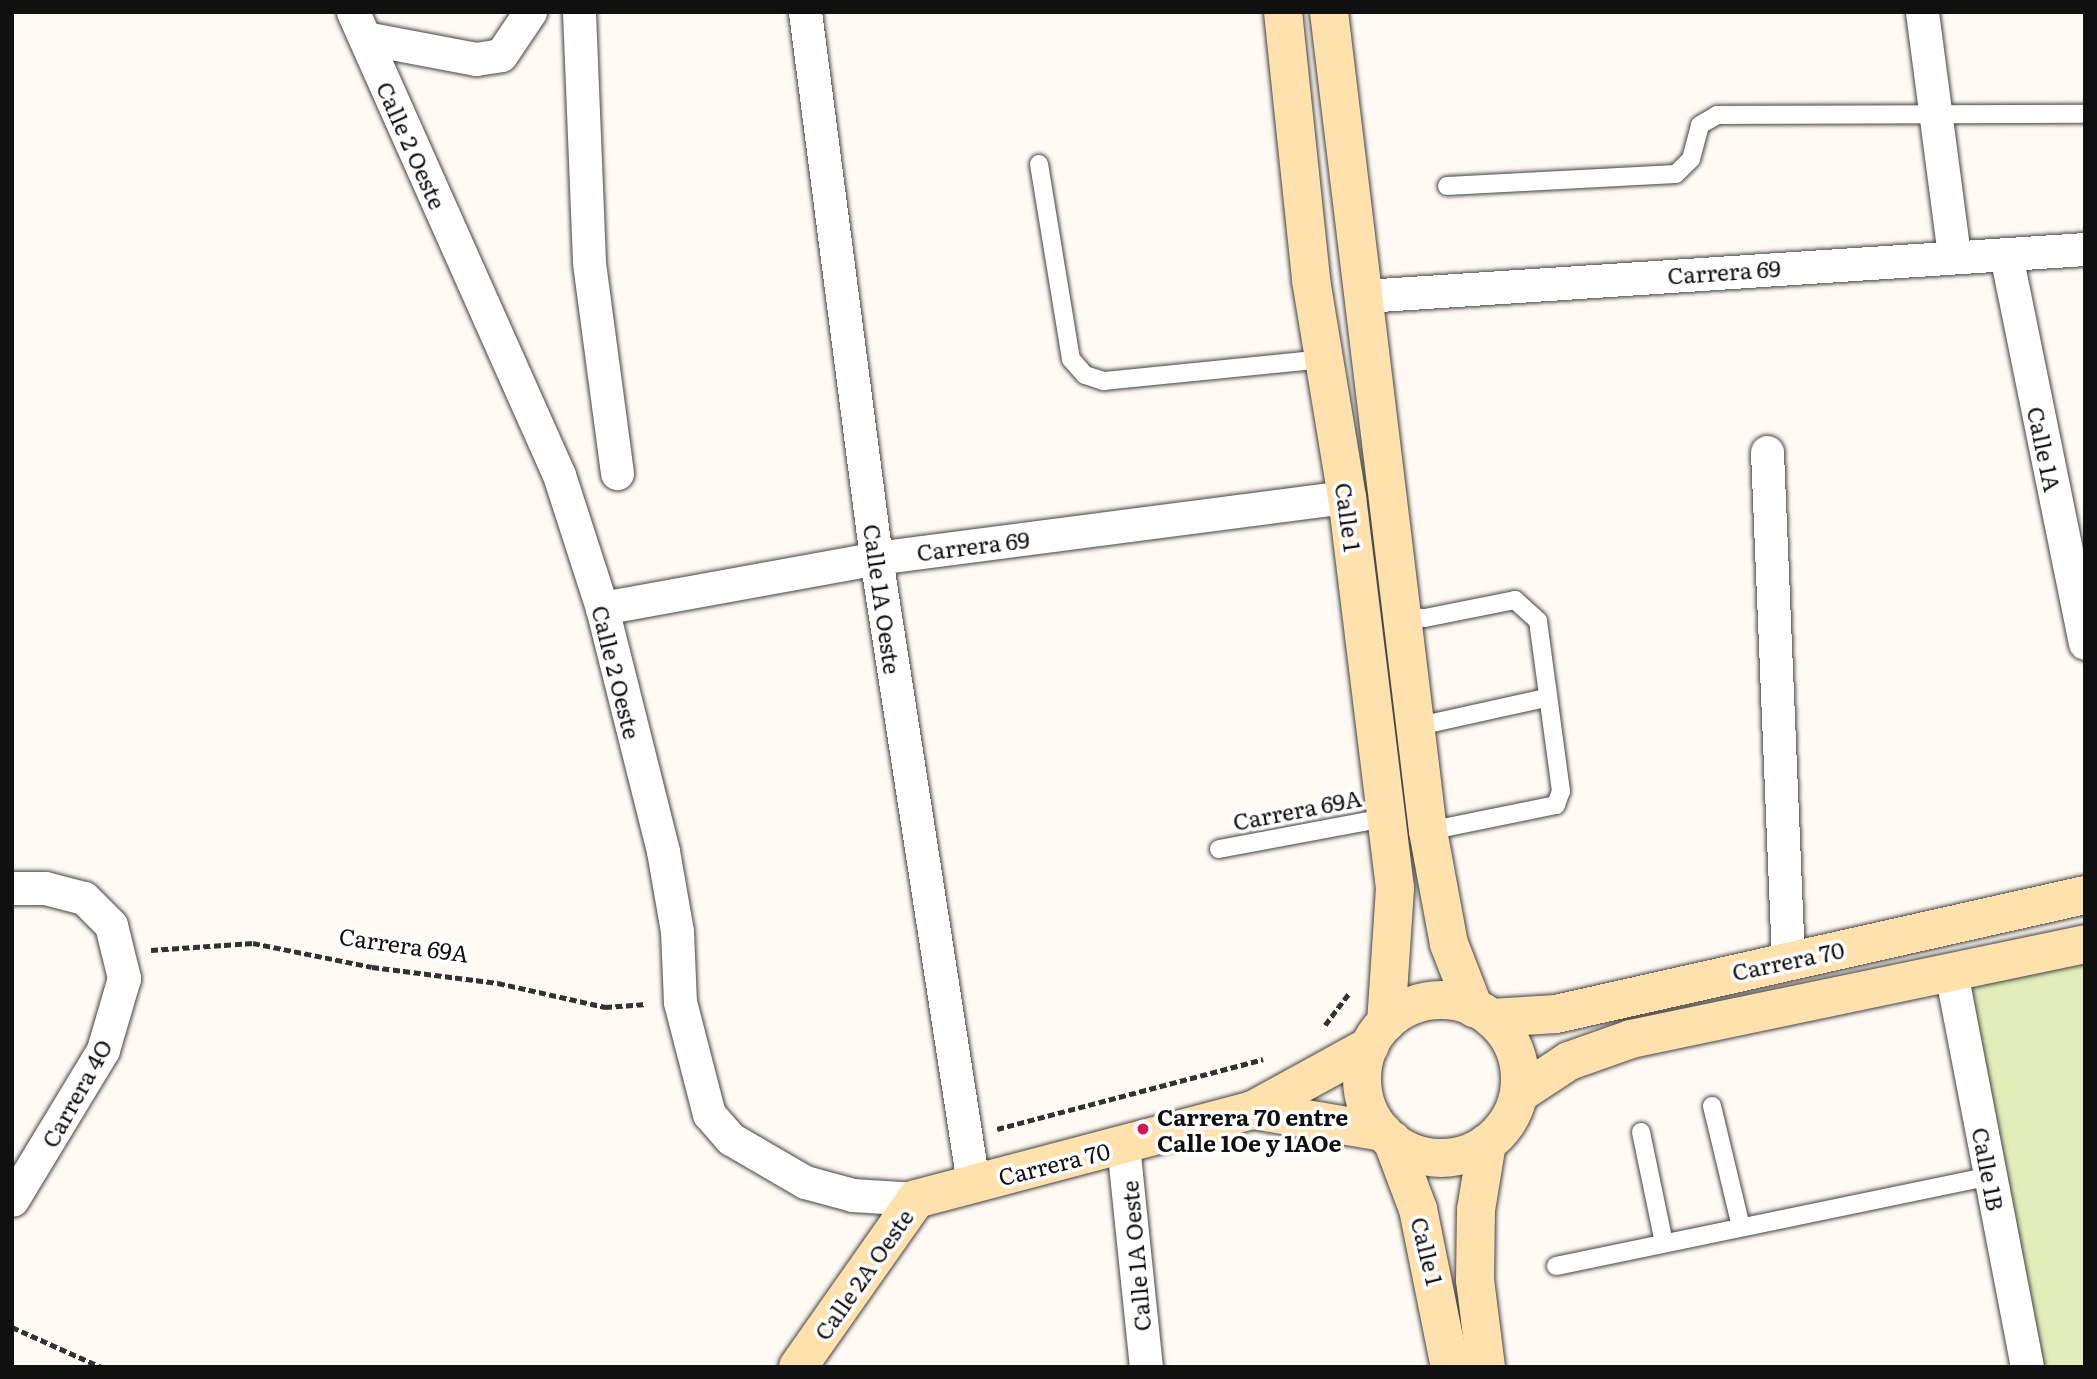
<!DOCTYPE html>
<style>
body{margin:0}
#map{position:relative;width:2097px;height:1379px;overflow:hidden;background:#fffaf3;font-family:Literata,serif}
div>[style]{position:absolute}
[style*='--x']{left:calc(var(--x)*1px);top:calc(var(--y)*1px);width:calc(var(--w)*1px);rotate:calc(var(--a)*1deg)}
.green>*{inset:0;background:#e2edb9}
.path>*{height:4.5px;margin-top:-2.25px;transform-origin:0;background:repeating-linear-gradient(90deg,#323232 0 7px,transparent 0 10.5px)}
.roads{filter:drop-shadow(0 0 2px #434343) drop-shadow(0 0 2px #434343)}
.lane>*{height:18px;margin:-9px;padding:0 9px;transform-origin:9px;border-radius:9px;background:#fff}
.street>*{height:33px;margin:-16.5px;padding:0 16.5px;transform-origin:16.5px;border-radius:16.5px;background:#fff}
.secondary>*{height:38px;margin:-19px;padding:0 19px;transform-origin:19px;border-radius:19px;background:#ffe1ae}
.secondary>.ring{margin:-19px;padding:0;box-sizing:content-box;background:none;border:38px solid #ffe1ae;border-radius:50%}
.dots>*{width:19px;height:19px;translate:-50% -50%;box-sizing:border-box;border:4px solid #fff;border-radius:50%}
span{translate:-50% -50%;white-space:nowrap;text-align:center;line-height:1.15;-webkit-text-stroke:7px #fff;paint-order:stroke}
.street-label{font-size:23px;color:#101010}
.poi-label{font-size:23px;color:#101010;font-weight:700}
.left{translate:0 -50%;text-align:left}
.frame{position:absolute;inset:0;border:14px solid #101010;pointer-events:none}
</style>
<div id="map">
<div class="green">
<i style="clip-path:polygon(2085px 944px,2085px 1367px,2027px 1367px,1951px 972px)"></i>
</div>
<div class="path">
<i style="--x:151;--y:950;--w:102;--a:-3.9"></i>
<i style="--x:253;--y:943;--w:121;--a:11.4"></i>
<i style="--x:372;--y:967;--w:127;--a:7.2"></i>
<i style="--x:498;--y:983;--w:110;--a:12.6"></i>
<i style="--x:605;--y:1007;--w:42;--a:-4.1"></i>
<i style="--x:1325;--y:1025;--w:40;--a:-53"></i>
<i style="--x:997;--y:1129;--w:275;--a:-14.7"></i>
<i style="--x:12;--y:1327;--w:98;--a:24.2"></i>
</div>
<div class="roads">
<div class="lane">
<i style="--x:1039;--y:164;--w:198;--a:80.7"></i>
<i style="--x:1071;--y:359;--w:21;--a:49"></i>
<i style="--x:1085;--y:375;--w:20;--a:18"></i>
<i style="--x:1104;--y:381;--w:220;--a:-5.7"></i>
<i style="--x:1447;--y:186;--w:229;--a:-3"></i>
<i style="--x:1676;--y:174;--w:21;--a:-45"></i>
<i style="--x:1691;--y:159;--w:35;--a:-75"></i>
<i style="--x:1700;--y:125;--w:20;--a:-30"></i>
<i style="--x:1717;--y:115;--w:368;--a:-0.2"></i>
<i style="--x:1400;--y:617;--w:25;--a:2"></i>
<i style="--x:1425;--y:618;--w:92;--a:-11.3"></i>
<i style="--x:1515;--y:600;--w:31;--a:42"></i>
<i style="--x:1538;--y:621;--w:172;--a:82.3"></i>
<i style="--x:1561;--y:791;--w:15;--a:110"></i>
<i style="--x:1556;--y:805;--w:131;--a:168.5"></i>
<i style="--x:1414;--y:727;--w:135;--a:-12.4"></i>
<i style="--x:1219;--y:849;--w:169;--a:-10.6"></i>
<i style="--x:1712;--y:1106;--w:124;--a:76.5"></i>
<i style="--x:1641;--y:1132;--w:113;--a:78.3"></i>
<i style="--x:1556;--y:1266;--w:443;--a:-11.7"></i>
</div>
<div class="street">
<i style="--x:353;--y:12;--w:507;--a:66.01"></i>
<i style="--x:559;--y:475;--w:140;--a:72.1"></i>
<i style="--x:602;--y:608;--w:251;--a:75.9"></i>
<i style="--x:663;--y:851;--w:81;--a:80.1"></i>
<i style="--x:677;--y:931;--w:71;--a:87.6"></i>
<i style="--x:680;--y:1002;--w:116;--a:75.5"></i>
<i style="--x:709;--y:1114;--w:33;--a:49"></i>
<i style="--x:731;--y:1139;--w:86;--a:30.2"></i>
<i style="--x:805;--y:1182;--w:50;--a:15.2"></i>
<i style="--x:853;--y:1195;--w:63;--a:3.6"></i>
<i style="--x:579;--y:12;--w:251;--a:87.7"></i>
<i style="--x:589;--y:263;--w:212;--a:82.4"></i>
<i style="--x:805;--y:12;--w:551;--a:82.59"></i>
<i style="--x:876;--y:558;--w:632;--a:81.18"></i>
<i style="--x:1922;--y:12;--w:244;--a:82.5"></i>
<i style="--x:365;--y:38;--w:113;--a:10.7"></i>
<i style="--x:476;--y:59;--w:25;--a:-9"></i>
<i style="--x:501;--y:55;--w:52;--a:-56"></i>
<i style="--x:2006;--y:255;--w:396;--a:78.5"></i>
<i style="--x:1364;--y:296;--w:723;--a:-3.73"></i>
<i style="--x:1767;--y:452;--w:508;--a:87.63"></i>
<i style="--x:602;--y:608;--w:279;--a:-10.3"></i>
<i style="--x:876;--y:558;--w:475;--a:-7.4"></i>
<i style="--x:12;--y:888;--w:33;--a:0"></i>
<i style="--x:45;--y:888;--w:40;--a:14.4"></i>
<i style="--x:84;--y:898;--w:38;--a:45"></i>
<i style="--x:111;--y:925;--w:55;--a:76.2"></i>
<i style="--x:124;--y:978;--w:75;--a:106.3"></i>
<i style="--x:103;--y:1050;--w:175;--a:121.2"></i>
<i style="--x:1951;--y:972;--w:402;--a:79.1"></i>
<i style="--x:1123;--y:1145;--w:223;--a:84.1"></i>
</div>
<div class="secondary">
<i style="--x:1283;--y:12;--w:269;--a:84"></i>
<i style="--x:1311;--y:280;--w:220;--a:80.6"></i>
<i style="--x:1347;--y:497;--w:394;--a:83"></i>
<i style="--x:1395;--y:888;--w:135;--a:93.8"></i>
<i style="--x:1329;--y:12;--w:825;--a:83.11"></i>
<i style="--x:1428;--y:831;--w:115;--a:79.5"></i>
<i style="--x:1449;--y:944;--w:69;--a:68.7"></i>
<i class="ring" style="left:1362px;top:1000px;width:120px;height:120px"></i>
<i style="--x:1491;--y:1018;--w:65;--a:-3.5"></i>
<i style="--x:1556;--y:1014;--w:542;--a:-12.68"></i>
<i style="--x:1519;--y:1094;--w:60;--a:-33.4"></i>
<i style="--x:1569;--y:1061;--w:66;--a:-19.5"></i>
<i style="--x:1631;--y:1039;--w:464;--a:-11.8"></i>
<i style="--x:1253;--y:1110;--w:132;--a:9.6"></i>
<i style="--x:1392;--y:1140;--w:74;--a:69.4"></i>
<i style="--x:1418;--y:1209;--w:161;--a:78.6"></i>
<i style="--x:798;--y:1367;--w:205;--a:-54.9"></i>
<i style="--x:916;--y:1199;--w:349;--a:-14.8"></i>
<i style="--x:1253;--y:1110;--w:133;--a:-28.7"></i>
<i style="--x:1486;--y:1367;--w:88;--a:-97.2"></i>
<i style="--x:1475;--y:1280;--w:70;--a:-89.2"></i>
<i style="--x:1476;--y:1210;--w:68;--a:-80.7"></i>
</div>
</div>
<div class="dots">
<i style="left:1143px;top:1129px;background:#cc1c53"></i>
</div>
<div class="street-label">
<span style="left:412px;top:145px;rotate:66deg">Calle 2 Oeste</span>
<span style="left:1724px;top:271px;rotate:-4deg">Carrera 69</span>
<span style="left:2045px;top:449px;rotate:78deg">Calle 1A</span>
<span style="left:1349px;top:517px;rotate:82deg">Calle 1</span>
<span style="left:973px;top:545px;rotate:-7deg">Carrera 69</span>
<span style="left:883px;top:599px;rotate:82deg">Calle 1A Oeste</span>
<span style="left:617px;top:672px;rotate:76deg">Calle 2 Oeste</span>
<span style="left:1297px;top:809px;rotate:-11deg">Carrera 69A</span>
<span style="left:404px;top:944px;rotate:8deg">Carrera 69A</span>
<span style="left:1788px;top:960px;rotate:-12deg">Carrera 70</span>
<span style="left:76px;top:1093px;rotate:-61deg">Carrera 4O</span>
<span style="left:1054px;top:1163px;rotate:-14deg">Carrera 70</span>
<span style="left:1989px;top:1169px;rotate:79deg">Calle 1B</span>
<span style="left:1428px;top:1251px;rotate:76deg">Calle 1</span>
<span style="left:1135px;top:1256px;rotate:-95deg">Calle 1A Oeste</span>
<span style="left:863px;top:1274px;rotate:-55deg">Calle 2A Oeste</span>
</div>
<div class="poi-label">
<span class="left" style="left:1157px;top:1129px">Carrera 70 entre<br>Calle 1Oe y 1AOe</span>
</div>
<div class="frame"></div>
</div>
